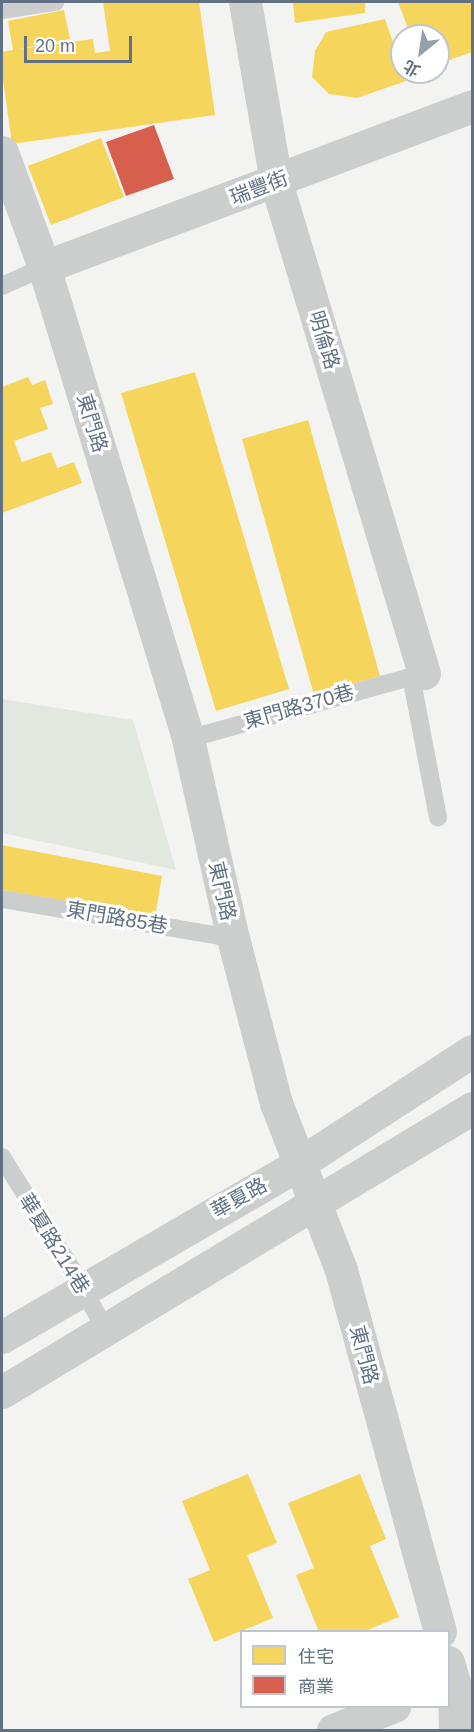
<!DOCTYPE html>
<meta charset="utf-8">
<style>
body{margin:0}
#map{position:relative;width:474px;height:1732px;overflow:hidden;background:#f3f4f1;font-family:Helvetica,"Noto Sans TC",sans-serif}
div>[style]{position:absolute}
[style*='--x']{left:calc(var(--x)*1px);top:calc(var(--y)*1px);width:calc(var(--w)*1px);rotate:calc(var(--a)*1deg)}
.green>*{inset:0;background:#e2e7df}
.homes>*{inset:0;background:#f6d55c}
.shops>*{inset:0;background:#d6604d}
.service>*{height:18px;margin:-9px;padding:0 9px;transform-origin:9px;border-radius:9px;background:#cccece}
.minor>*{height:33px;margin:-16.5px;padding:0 16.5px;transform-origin:16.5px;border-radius:16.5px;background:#cccece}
span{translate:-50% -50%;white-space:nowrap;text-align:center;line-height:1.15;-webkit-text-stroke:6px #fff;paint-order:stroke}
.street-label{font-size:20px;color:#617183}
.frame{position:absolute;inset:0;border:3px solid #617183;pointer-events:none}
.legend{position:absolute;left:240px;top:1630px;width:210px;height:78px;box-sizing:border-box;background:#fff;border:2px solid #c0c6cd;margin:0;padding:8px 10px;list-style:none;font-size:18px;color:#617183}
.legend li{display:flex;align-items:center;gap:12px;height:30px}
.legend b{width:30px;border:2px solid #c0c6cd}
.north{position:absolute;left:390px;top:24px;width:60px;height:60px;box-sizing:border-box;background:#fff;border:2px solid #c0c6cd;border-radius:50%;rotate:210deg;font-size:16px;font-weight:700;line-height:24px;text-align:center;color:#617183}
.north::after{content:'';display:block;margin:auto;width:21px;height:27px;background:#949faa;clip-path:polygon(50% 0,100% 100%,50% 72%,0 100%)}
.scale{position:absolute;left:24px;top:36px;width:108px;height:27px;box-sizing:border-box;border:3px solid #617183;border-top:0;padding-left:8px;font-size:18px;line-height:21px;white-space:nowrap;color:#617183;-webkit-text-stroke:4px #fff;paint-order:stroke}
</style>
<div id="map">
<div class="green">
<i style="clip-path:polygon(2px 699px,133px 720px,176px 870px,2px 833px)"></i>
</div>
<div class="homes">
<i style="clip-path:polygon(103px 2px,199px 2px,215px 115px,12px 144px,2px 73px,2px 52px,13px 50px,8px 21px,64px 10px,70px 39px,19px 49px,93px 39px,95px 53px,110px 51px)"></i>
<i style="clip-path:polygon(293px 2px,365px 2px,365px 13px,295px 23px)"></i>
<i style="clip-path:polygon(398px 2px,472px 2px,472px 52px,438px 64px,438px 36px,411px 36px)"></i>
<i style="clip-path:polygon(385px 19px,406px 81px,357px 98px,329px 94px,312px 77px,315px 51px,326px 32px)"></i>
<i style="clip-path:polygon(101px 138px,124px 197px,51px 225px,28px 166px)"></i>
<i style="clip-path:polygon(195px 372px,289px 689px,216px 711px,121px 393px)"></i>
<i style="clip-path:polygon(28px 377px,32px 385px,45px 380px,53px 404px,40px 408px,48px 429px,14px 441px,22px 462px,51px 452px,57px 468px,74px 462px,82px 483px,2px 513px,2px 387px)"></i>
<i style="clip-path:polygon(308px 420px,380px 676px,314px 695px,242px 439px)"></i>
<i style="clip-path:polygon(2px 845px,162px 876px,155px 917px,2px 890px)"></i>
<i style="clip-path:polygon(248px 1474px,277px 1543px,247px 1555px,273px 1618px,214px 1642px,188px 1579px,210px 1570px,182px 1501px)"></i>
<i style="clip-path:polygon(360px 1474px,386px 1539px,370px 1546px,399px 1617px,363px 1632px,319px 1632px,296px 1575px,314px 1568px,288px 1503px)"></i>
</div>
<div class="shops">
<i style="clip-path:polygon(154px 125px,174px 179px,126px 196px,106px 142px)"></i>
</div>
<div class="service">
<i style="--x:2;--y:10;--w:54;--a:-8.6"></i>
<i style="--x:2;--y:286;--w:46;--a:-24.3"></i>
<i style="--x:411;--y:676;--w:144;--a:79.2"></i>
<i style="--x:188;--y:739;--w:245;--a:-15.6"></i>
<i style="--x:2;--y:899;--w:234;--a:9.6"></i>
<i style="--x:2;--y:1157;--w:140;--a:58.1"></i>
<i style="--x:76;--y:1276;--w:63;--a:61.4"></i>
</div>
<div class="minor">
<i style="--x:245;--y:2;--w:183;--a:80.2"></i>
<i style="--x:276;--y:182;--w:513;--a:73.23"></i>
<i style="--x:2;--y:152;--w:122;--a:69.9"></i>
<i style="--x:44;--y:267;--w:493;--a:73"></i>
<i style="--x:188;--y:739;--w:204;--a:77.3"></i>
<i style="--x:233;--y:938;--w:171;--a:75.4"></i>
<i style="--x:276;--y:1103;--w:179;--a:68.7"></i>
<i style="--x:341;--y:1270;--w:375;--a:74.7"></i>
<i style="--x:44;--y:267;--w:457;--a:-20.6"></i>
<i style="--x:2;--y:1337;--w:341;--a:-30.2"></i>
<i style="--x:297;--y:1165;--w:209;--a:-33.1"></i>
<i style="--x:2;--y:1392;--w:549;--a:-31.14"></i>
<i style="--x:448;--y:1662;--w:22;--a:74"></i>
<i style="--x:454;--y:1683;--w:47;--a:88.8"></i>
<i style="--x:333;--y:1730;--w:66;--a:-21.5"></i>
</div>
<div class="street-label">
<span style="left:259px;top:188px;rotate:-21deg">瑞豐街</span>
<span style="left:324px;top:340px;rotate:73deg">明倫路</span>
<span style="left:92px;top:423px;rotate:73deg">東門路</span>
<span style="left:299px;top:707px;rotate:-16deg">東門路370巷</span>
<span style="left:222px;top:891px;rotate:77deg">東門路</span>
<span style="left:117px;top:918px;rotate:10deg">東門路85巷</span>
<span style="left:239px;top:1198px;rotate:-29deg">華夏路</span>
<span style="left:54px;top:1244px;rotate:58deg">華夏路214巷</span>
<span style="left:364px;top:1355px;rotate:75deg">東門路</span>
</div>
<div class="frame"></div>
<ul class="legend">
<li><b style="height:16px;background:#f6d55c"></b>住宅</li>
<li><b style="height:16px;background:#d6604d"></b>商業</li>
</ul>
<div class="north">北</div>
<div class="scale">20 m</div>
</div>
